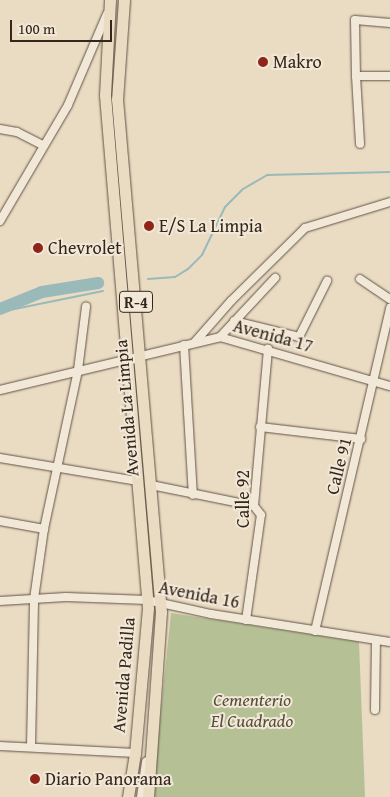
<!DOCTYPE html>
<style>
body{margin:0}
#map{position:relative;width:390px;height:797px;overflow:hidden;background:#eadbc3;font-family:"Gentium Book Plus",serif}
div>[style]{position:absolute}
[style*='--x']{left:calc(var(--x)*1px);top:calc(var(--y)*1px);width:calc(var(--w)*1px);rotate:calc(var(--a)*1deg)}
.green>*{inset:0;background:#b5c195}
.stream>*{height:2px;margin:-1px;padding:0 1px;transform-origin:1px;border-radius:1px;background:#99bab9}
.river>*{height:12px;margin:-6px;padding:0 6px;transform-origin:6px;border-radius:6px;background:#99bab9}
.roads{filter:drop-shadow(0 0 1px #625345) drop-shadow(0 0 1px #625345)}
.minor>*{height:8px;margin:-4px;padding:0 4px;transform-origin:4px;border-radius:4px;background:#f1e8d8}
.tertiary>*{height:9px;margin:-4.5px;padding:0 4.5px;transform-origin:4.5px;border-radius:4.5px;background:#f1e8d8}
.primary>*{height:11px;margin:-5.5px;padding:0 5.5px;transform-origin:5.5px;border-radius:5.5px;background:#eadbc3}
.dots>*{width:14px;height:14px;translate:-50% -50%;box-sizing:border-box;border:2px solid #f1e8d8;border-radius:50%}
span{translate:-50% -50%;white-space:nowrap;text-align:center;line-height:1.15;-webkit-text-stroke:4px #f1e8d8;paint-order:stroke}
.shield-label span{padding:1px 4px;background:#f1e8d8;border:1px solid;border-radius:4px;-webkit-text-stroke-width:0}
.shield-label{font-size:16px;color:#35261b;font-weight:700}
.poi-label{font-size:18px;color:#35261b}
.left{translate:0 -50%;text-align:left}
.street-label{font-size:18px;color:#35261b}
.park-label{font-size:18px;color:#554d3a;font-style:italic}
.scale{position:absolute;left:10px;top:20px;width:102px;height:22px;box-sizing:border-box;border:2px solid #35261b;border-top:0;padding-left:6px;font-size:15px;line-height:18px;white-space:nowrap;color:#35261b;-webkit-text-stroke:4px #f1e8d8;paint-order:stroke}
</style>
<div id="map">
<div class="green">
<i style="clip-path:polygon(171px 613px,359px 642px,365px 797px,152px 797px)"></i>
</div>
<div class="stream">
<i style="--x:148;--y:279;--w:27;--a:-4"></i>
<i style="--x:175;--y:277;--w:15;--a:-32"></i>
<i style="--x:188;--y:269;--w:20;--a:-45"></i>
<i style="--x:202;--y:255;--w:53;--a:-64.4"></i>
<i style="--x:225;--y:207;--w:25;--a:-45"></i>
<i style="--x:243;--y:189;--w:28;--a:-30"></i>
<i style="--x:267;--y:175;--w:123;--a:-1.4"></i>
<i style="--x:0;--y:312;--w:105;--a:-11.5"></i>
</div>
<div class="river">
<i style="--x:0;--y:309;--w:45;--a:-22"></i>
<i style="--x:42;--y:292;--w:57;--a:-9.1"></i>
</div>
<div class="roads">
<div class="minor">
<i style="--x:390;--y:23;--w:35;--a:-175"></i>
<i style="--x:355;--y:20;--w:56;--a:89"></i>
<i style="--x:356;--y:76;--w:34;--a:0"></i>
<i style="--x:356;--y:76;--w:68;--a:86.6"></i>
<i style="--x:0;--y:129;--w:17;--a:10"></i>
<i style="--x:17;--y:132;--w:30;--a:27"></i>
<i style="--x:0;--y:221;--w:134;--a:-59.6"></i>
<i style="--x:68;--y:105;--w:99;--a:-66.8"></i>
<i style="--x:360;--y:279;--w:36;--a:34"></i>
<i style="--x:234;--y:321;--w:67;--a:13.8"></i>
<i style="--x:299;--y:337;--w:63;--a:-63.4"></i>
<i style="--x:220;--y:337;--w:81;--a:-47"></i>
<i style="--x:195;--y:342;--w:55;--a:-48.7"></i>
<i style="--x:231;--y:301;--w:104;--a:-44.6"></i>
<i style="--x:305;--y:228;--w:89;--a:-17"></i>
<i style="--x:184;--y:345;--w:150;--a:86.6"></i>
<i style="--x:0;--y:390;--w:226;--a:-13.5"></i>
<i style="--x:220;--y:337;--w:177;--a:16.1"></i>
<i style="--x:260;--y:427;--w:102;--a:6.8"></i>
<i style="--x:0;--y:458;--w:140;--a:9.5"></i>
<i style="--x:151;--y:485;--w:105;--a:11.5"></i>
<i style="--x:0;--y:521;--w:45;--a:10.3"></i>
<i style="--x:0;--y:601;--w:66;--a:-3.5"></i>
<i style="--x:66;--y:597;--w:81;--a:2.1"></i>
<i style="--x:147;--y:600;--w:66;--a:12.3"></i>
<i style="--x:211;--y:614;--w:181;--a:8.9"></i>
<i style="--x:246;--y:620;--w:106;--a:-81.9"></i>
<i style="--x:261;--y:515;--w:11;--a:-128"></i>
<i style="--x:254;--y:506;--w:158;--a:-84.9"></i>
<i style="--x:315;--y:631;--w:332;--a:-76.9"></i>
<i style="--x:375;--y:710;--w:70;--a:-89.2"></i>
<i style="--x:0;--y:746;--w:135;--a:3"></i>
<i style="--x:31;--y:746;--w:147;--a:-88.8"></i>
<i style="--x:34;--y:599;--w:71;--a:-81.9"></i>
<i style="--x:44;--y:529;--w:163;--a:-77.9"></i>
<i style="--x:78;--y:370;--w:64;--a:-82.8"></i>
</div>
<div class="tertiary">
<i style="--x:141;--y:797;--w:36;--a:-82"></i>
</div>
<div class="primary">
<i style="--x:110;--y:0;--w:95;--a:93"></i>
<i style="--x:105;--y:95;--w:515;--a:85.21"></i>
<i style="--x:148;--y:608;--w:146;--a:95.1"></i>
<i style="--x:135;--y:753;--w:45;--a:99"></i>
<i style="--x:124;--y:0;--w:99;--a:94"></i>
<i style="--x:117;--y:99;--w:515;--a:85.1"></i>
<i style="--x:161;--y:612;--w:185;--a:94"></i>
</div>
</div>
<div class="dots">
<i style="left:263px;top:62px;background:#8f2418"></i>
<i style="left:149px;top:226px;background:#8f2418"></i>
<i style="left:38px;top:248px;background:#8f2418"></i>
<i style="left:35px;top:779px;background:#8f2418"></i>
</div>
<div class="shield-label">
<span style="left:136px;top:302px">R-4</span>
</div>
<div class="poi-label">
<span class="left" style="left:273px;top:62px">Makro</span>
<span class="left" style="left:159px;top:226px">E/S La Limpia</span>
<span class="left" style="left:48px;top:248px">Chevrolet</span>
<span class="left" style="left:45px;top:779px">Diario Panorama</span>
</div>
<div class="street-label">
<span style="left:273px;top:336px;rotate:15deg">Avenida 17</span>
<span style="left:127px;top:408px;rotate:-95deg">Avenida La Limpia</span>
<span style="left:339px;top:466px;rotate:-76deg">Calle 91</span>
<span style="left:243px;top:499px;rotate:-90deg">Calle 92</span>
<span style="left:199px;top:595px;rotate:11deg">Avenida 16</span>
<span style="left:124px;top:675px;rotate:-85deg">Avenida Padilla</span>
</div>
<div class="park-label">
<span style="left:252px;top:711px">Cementerio<br>El Cuadrado</span>
</div>
<div class="scale">100 m</div>
</div>
